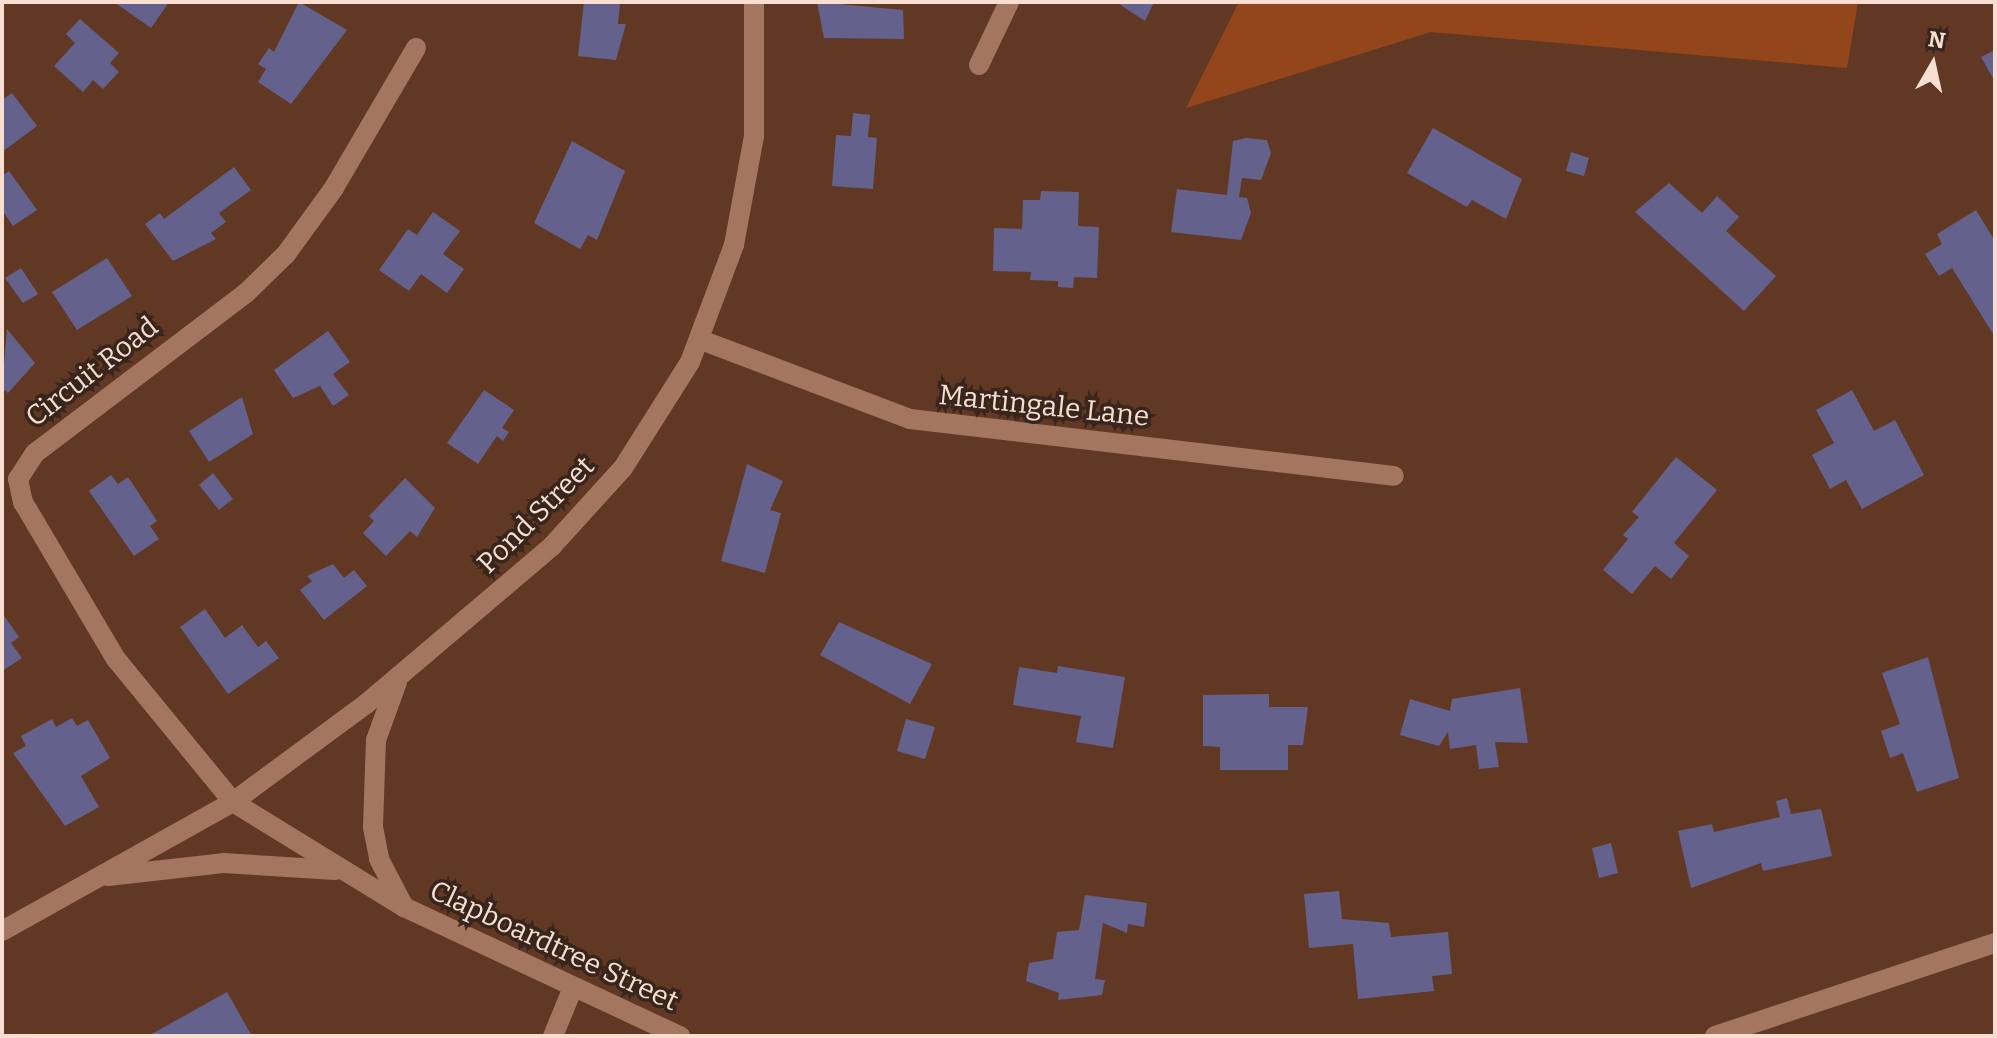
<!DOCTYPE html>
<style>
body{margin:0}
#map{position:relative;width:1997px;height:1038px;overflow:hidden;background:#613823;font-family:Bitter,serif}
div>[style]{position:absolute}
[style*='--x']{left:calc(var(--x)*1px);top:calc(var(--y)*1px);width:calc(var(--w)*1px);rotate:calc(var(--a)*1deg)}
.green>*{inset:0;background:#93461b}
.building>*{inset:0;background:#64618c}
.minor>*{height:20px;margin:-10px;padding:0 10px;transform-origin:10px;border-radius:10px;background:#a4755f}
span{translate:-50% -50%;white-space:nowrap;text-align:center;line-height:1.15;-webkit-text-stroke:7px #38251c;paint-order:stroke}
.street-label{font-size:28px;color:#f8ded1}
.frame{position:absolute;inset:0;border:4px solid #f8ded1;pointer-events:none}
.north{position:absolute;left:1893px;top:24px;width:80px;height:80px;-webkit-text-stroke:6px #38251c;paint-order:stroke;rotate:9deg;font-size:22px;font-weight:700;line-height:32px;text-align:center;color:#f8ded1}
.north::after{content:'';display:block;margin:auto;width:28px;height:36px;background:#f8ded1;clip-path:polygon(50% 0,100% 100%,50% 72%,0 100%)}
</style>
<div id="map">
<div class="green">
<i style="clip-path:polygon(1239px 2px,1858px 2px,1847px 68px,1431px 32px,1186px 108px)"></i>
</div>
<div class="building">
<i style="clip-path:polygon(114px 2px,169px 2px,151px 28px)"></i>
<i style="clip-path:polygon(299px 2px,347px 30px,291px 104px,258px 82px,266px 69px,258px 64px,269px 48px,274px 52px)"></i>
<i style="clip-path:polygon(584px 2px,620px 3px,618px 24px,626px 24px,616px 60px,578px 56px)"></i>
<i style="clip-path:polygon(817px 2px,903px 10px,904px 39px,824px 38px)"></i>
<i style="clip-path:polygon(1116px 2px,1154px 2px,1145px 21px)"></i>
<i style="clip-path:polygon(80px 19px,119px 53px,110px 63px,119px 72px,103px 89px,93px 80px,83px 92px,54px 66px,75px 43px,66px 34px)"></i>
<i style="clip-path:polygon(1995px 50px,1995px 82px,1981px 57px)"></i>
<i style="clip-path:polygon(12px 93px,37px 126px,2px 152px,2px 100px)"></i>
<i style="clip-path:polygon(853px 113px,870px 115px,868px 137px,877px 138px,873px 189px,832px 186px,836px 135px,851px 136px)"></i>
<i style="clip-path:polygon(1433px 128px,1522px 179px,1506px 219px,1472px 200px,1467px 207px,1407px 173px)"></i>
<i style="clip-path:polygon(1246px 138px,1267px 140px,1271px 153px,1261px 180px,1242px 178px,1239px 197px,1247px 198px,1251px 213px,1241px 240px,1171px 232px,1177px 189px,1227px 195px,1233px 141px)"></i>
<i style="clip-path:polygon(572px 141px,625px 171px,597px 240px,588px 235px,580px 249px,534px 223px)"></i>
<i style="clip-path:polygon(1571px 152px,1589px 158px,1584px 176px,1566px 171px)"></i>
<i style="clip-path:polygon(234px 167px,251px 190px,219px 213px,226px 222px,211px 233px,216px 239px,173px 261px,145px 224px,160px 213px,164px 219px)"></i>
<i style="clip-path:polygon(9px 171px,37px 210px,13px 226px,2px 210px,2px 176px)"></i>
<i style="clip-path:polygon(1669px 183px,1702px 213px,1717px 196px,1739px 217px,1726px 231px,1776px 276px,1744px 311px,1635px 212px)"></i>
<i style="clip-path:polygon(1041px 191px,1079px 192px,1078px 226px,1099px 227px,1097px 278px,1074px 277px,1073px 288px,1058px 287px,1058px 281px,1030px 280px,1031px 272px,993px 271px,994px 228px,1022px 229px,1023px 200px,1040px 200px)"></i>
<i style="clip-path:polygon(1976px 210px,1995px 241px,1995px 337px,1952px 268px,1939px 276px,1925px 254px,1942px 244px,1937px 234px)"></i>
<i style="clip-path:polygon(433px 212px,460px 231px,443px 254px,464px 269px,447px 293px,421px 274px,409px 291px,379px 270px,408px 229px,417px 235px)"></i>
<i style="clip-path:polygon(107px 258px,132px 296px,77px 330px,52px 292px)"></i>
<i style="clip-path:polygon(21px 268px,38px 294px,23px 303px,5px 278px)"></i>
<i style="clip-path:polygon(7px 329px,35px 363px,8px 393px,2px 388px)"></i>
<i style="clip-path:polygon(328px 331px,350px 362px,333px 374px,349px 395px,333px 406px,320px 386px,293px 398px,274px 370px)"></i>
<i style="clip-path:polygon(484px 390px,514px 410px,502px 428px,509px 432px,503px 441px,497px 436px,478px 464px,447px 443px)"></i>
<i style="clip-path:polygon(1852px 390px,1874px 431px,1895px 420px,1924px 475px,1862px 509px,1846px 480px,1830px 489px,1812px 455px,1834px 443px,1816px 410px)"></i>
<i style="clip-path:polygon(242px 397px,253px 434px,209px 462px,189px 431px)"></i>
<i style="clip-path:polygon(1676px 457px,1717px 490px,1674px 543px,1689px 556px,1671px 579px,1655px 566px,1632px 594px,1603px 570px,1628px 539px,1623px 535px,1639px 517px,1632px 512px)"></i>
<i style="clip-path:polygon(747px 464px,783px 481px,770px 510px,781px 513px,765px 573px,721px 561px)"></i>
<i style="clip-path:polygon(213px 473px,233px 499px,219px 510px,199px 485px)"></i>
<i style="clip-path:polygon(111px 475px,118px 484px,128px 477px,157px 521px,150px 526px,159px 539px,134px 556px,89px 491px)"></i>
<i style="clip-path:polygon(405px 478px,435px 508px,417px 537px,410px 531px,386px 556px,363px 533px,374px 521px,369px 516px)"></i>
<i style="clip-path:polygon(333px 564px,344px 578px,354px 570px,367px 586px,324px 620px,300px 590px,312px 581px,307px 576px)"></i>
<i style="clip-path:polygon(205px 609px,225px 638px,242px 625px,258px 647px,266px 641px,279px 658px,228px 694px,180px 627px)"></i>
<i style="clip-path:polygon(2px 613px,19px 637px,11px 643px,22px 658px,2px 671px)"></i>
<i style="clip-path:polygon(839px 622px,932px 664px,910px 704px,820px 655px)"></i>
<i style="clip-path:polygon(1928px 657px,1959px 778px,1917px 792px,1903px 753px,1890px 758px,1881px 731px,1900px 724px,1882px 673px)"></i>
<i style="clip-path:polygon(1058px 666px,1125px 677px,1113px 748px,1076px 742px,1081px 716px,1013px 705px,1019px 667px,1057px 673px)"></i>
<i style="clip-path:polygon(1520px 688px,1528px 743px,1495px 742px,1499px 767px,1479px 769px,1476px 745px,1450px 749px,1448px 732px,1439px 746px,1400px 735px,1410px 699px,1450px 711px,1452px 699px)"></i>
<i style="clip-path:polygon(1269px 694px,1269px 707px,1308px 707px,1303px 745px,1288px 745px,1288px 770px,1220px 770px,1220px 747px,1203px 746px,1203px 695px)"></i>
<i style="clip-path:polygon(72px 718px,77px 726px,88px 720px,110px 758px,81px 776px,99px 807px,65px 826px,13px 753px,26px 746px,21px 736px,52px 719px,56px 727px)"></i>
<i style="clip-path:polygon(906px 719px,935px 727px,925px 759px,897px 751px)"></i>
<i style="clip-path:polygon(1787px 798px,1791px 814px,1821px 809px,1832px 856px,1763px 871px,1761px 863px,1691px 888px,1678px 831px,1712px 824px,1714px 832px,1780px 817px,1776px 801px)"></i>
<i style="clip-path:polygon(1611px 843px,1618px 873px,1599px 878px,1592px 848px)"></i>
<i style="clip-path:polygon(1339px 891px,1342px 919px,1389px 923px,1391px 937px,1448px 932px,1452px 974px,1432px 976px,1434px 991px,1358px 999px,1353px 944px,1309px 948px,1304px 894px)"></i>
<i style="clip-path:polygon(1085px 895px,1147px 903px,1144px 927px,1128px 924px,1127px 933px,1103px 923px,1095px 979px,1105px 980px,1102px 995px,1058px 1000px,1059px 993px,1026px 981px,1029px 963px,1053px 959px,1057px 932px,1079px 930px)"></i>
<i style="clip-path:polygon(227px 992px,252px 1036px,148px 1036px)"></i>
</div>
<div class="minor">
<i style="--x:416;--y:48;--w:162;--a:120.4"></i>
<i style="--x:334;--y:188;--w:82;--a:126"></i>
<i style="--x:286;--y:254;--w:56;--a:135.7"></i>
<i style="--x:246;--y:293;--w:265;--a:142.8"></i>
<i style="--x:35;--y:453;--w:31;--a:123"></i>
<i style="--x:18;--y:479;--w:24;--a:78"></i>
<i style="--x:23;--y:502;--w:182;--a:59.4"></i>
<i style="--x:116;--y:659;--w:185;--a:50.7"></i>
<i style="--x:233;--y:802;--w:201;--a:31.6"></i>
<i style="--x:404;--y:907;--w:305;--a:25.1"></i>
<i style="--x:979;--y:65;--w:70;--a:-64.5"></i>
<i style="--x:701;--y:340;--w:223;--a:20.7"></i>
<i style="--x:910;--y:419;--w:487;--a:6.7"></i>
<i style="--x:397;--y:682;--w:62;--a:109.9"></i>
<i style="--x:376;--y:740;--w:87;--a:92"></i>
<i style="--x:373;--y:827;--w:33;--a:79"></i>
<i style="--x:379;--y:859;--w:54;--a:62.5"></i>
<i style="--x:108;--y:876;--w:116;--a:-6.4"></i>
<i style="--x:223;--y:863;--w:112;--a:3.6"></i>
<i style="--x:2;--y:931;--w:265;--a:-29.2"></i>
<i style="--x:233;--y:802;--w:165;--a:-36.4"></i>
<i style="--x:366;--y:704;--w:244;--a:-40.3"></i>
<i style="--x:552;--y:546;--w:105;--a:-47.7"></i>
<i style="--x:623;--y:468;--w:125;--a:-57.7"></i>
<i style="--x:690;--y:362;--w:125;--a:-69.4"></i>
<i style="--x:734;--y:245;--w:111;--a:-79.6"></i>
<i style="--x:754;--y:136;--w:134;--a:-90"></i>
<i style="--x:553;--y:1036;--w:50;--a:-67.6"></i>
<i style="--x:1715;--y:1036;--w:295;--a:-18.4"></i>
</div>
<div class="street-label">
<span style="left:92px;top:372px;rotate:-38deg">Circuit Road</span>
<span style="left:1044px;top:406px;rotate:6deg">Martingale Lane</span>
<span style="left:536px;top:515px;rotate:-45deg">Pond Street</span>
<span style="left:554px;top:946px;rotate:25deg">Clapboardtree Street</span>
</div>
<div class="frame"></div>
<div class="north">N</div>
</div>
